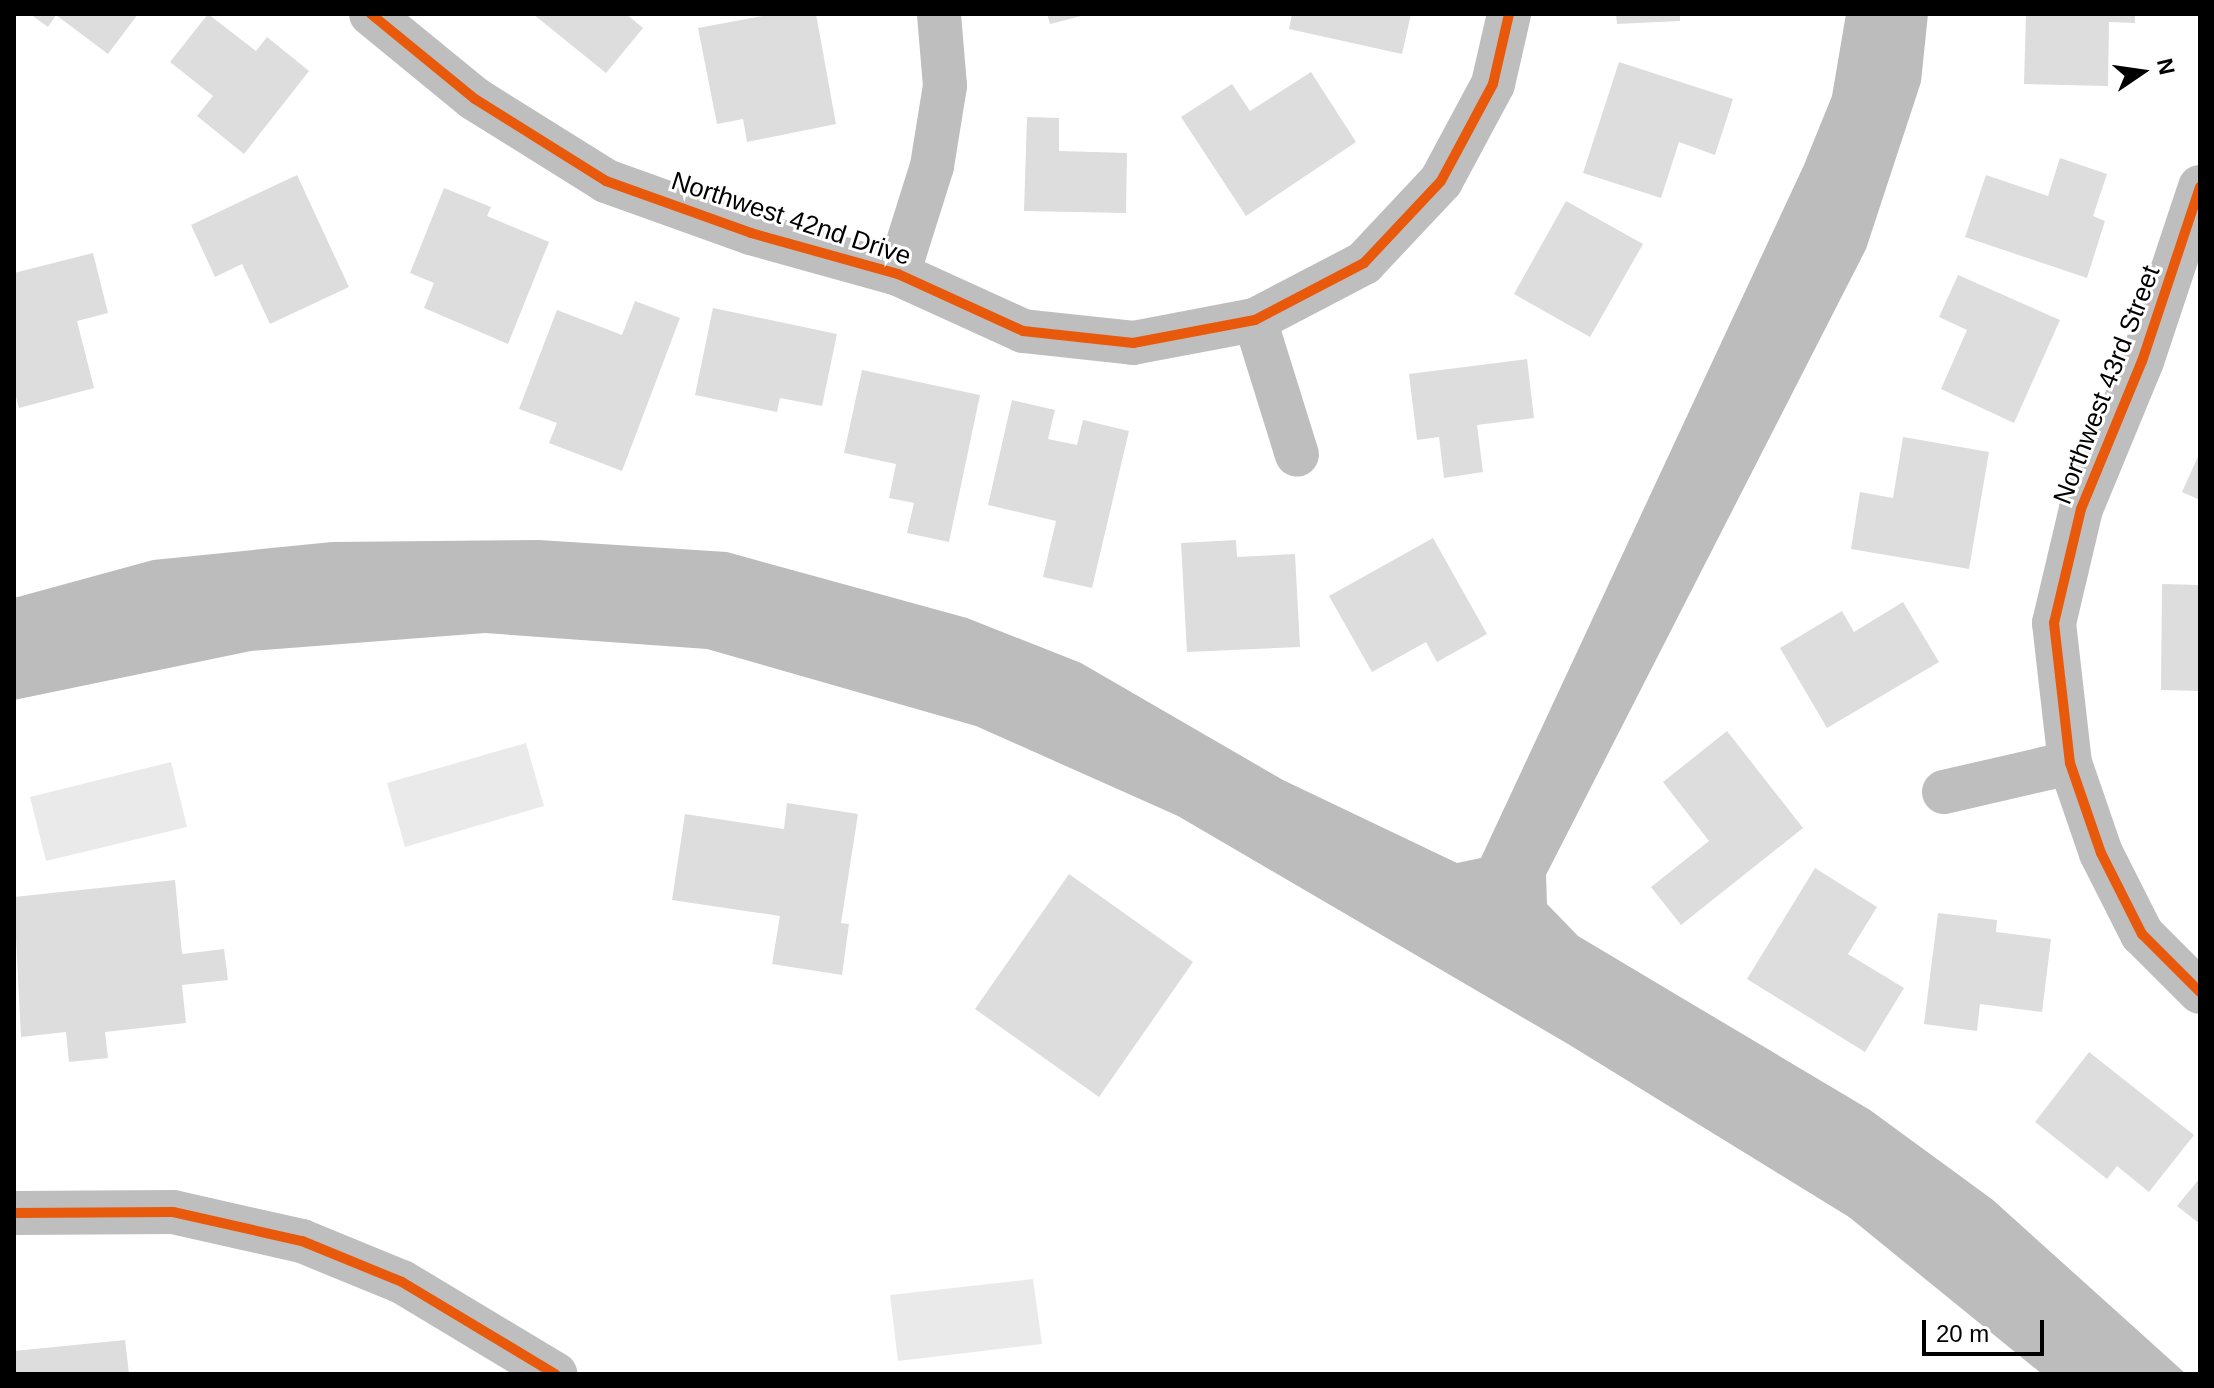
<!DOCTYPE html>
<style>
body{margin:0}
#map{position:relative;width:2214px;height:1388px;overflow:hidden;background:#fff;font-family:Helvetica,sans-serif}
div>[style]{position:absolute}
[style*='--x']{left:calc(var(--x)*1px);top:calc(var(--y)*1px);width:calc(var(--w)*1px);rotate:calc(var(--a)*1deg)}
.green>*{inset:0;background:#eaeaea}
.water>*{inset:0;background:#bcbcbc}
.building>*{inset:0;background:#ddd}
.street>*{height:44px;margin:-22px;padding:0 22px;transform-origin:22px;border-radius:22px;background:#bebebe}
.cycleway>*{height:10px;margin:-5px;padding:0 5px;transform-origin:5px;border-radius:5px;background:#e8590c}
span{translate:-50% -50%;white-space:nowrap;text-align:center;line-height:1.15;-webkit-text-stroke:6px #fff;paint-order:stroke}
.street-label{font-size:26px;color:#000}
.frame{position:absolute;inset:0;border:16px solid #000;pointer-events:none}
.north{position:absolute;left:2102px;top:32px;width:80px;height:80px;-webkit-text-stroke:6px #fff;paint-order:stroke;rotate:77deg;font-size:22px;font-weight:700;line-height:32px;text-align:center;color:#000}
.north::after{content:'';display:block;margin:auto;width:28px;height:36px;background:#000;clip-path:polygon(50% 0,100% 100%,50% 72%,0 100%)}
.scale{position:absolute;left:1922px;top:1320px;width:122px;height:36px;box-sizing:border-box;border:4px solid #000;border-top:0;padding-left:10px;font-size:24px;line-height:28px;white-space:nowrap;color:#000;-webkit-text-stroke:6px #fff;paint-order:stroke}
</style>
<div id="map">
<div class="green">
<i style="clip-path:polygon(526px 743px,544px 806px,405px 847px,387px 783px)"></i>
<i style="clip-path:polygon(171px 762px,187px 827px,46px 861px,30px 797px)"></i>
<i style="clip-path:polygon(1033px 1279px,1042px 1344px,898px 1361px,890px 1295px)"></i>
</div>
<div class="water">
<i style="clip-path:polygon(1846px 14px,1928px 14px,1921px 82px,1866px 249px,1546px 875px,1547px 904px,1578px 936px,1870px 1110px,1993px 1200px,2186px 1374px,2042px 1374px,1849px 1217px,1568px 1044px,1178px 816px,976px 726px,707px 649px,485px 633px,251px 651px,14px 700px,14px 598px,153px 560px,332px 542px,539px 540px,727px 552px,967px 618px,1081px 663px,1283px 780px,1457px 863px,1481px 858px,1804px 165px,1832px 96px)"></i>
</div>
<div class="building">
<i style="clip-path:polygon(30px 14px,138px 14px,108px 54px,56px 15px,48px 27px)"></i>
<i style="clip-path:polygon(208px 14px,256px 51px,267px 37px,309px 71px,244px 154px,197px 116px,213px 96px,170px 62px)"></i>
<i style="clip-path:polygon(533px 14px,626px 14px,643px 28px,606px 73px)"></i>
<i style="clip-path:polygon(773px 14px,816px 14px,836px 124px,747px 142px,743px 119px,717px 124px,698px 28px)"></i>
<i style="clip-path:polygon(1047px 14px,1085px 14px,1085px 15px,1050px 24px)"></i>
<i style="clip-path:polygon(1292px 14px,1411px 14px,1402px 54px,1289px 29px)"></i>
<i style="clip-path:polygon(1616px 14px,1680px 14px,1680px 21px,1617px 24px)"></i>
<i style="clip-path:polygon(2026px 14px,2135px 14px,2135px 23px,2109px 22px,2108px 86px,2024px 84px)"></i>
<i style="clip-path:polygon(1619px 62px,1733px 99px,1715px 155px,1679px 142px,1661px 198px,1583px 173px)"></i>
<i style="clip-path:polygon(1311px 72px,1356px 142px,1246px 216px,1181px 117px,1232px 84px,1250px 111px)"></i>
<i style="clip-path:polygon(1027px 117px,1059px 118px,1059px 151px,1127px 153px,1126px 213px,1024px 211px)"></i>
<i style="clip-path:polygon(2060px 158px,2107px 174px,2093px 216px,2105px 221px,2087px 278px,1965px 237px,1986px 175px,2048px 196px)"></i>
<i style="clip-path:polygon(297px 175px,349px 287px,270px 324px,242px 264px,215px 277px,191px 225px)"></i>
<i style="clip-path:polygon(444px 188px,491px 207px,487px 216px,549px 242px,508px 344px,424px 308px,434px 283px,410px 273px)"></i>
<i style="clip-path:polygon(1566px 201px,1643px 244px,1590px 337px,1514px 294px)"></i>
<i style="clip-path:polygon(93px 253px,108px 313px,77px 321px,94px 388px,19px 408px,14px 389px,14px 273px)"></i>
<i style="clip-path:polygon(1958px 275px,2060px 320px,2014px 423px,1941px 389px,1967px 330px,1939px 317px)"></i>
<i style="clip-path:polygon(635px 301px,680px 318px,622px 471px,549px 443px,557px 423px,519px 409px,557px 310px,622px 335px)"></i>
<i style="clip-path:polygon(713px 308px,837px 334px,822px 406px,780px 398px,777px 412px,695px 395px)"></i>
<i style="clip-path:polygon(1527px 359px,1534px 418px,1477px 425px,1483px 472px,1444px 478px,1439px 437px,1417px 440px,1409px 374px)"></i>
<i style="clip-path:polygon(862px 370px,980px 395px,949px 542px,907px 533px,914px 503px,889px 498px,896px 464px,844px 453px)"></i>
<i style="clip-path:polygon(1012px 400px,1055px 410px,1048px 439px,1077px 445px,1083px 420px,1129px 431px,1092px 588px,1043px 577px,1056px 521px,988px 505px)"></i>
<i style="clip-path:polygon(1903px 437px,1989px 452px,1969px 569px,1851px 549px,1860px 492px,1893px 498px)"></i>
<i style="clip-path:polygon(2200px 452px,2200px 500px,2182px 492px)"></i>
<i style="clip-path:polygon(1433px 538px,1487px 634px,1437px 662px,1426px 642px,1372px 672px,1329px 596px)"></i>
<i style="clip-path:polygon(1236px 540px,1237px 557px,1295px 554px,1300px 647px,1187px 652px,1181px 543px)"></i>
<i style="clip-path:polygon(2162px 584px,2200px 585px,2200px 691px,2161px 690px)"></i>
<i style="clip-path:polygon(1903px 602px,1939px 662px,1827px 728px,1780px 648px,1842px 611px,1854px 632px)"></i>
<i style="clip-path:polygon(1727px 731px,1803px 828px,1681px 925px,1651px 887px,1709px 841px,1663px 782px)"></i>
<i style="clip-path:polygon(787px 803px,858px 814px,841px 923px,849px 924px,842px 975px,772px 964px,780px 916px,672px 900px,685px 814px,784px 829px)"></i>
<i style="clip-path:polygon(1815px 868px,1877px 907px,1848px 954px,1904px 988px,1865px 1052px,1747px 979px)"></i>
<i style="clip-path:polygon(1069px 874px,1193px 962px,1099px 1097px,975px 1009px)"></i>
<i style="clip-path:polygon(175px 880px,182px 954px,224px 949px,228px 980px,182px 985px,186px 1023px,105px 1032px,108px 1058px,69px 1062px,66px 1032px,21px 1037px,14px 897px)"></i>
<i style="clip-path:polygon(1938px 913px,1997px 920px,1996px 932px,2051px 939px,2042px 1012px,1980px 1004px,1977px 1031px,1924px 1024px)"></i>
<i style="clip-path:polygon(2089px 1052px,2194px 1135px,2149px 1192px,2117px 1166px,2107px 1179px,2035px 1122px)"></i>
<i style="clip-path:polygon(2200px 1178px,2200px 1224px,2177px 1206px)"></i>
<i style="clip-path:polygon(125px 1340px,129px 1374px,14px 1374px,14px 1351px)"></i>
</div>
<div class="street">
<i style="--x:371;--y:14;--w:134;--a:39.3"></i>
<i style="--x:475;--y:99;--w:155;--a:32"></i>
<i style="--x:606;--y:181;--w:154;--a:19.7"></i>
<i style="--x:751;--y:233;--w:153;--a:15.6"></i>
<i style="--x:898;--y:274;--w:137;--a:24.5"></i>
<i style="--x:1023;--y:331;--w:111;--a:6.2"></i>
<i style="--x:1133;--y:343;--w:124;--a:-10.7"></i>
<i style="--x:1255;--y:320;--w:123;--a:-27.6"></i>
<i style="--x:1364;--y:263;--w:112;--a:-46.8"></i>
<i style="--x:1441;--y:181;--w:110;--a:-61.8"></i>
<i style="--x:1493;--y:84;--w:72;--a:-77.1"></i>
<i style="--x:2200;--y:187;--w:183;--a:108.4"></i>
<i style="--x:2142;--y:361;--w:160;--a:112.4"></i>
<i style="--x:2081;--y:509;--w:117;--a:103.3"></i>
<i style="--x:2054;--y:623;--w:141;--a:83.5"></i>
<i style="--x:2070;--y:763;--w:95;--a:71"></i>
<i style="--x:2101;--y:853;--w:91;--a:63.2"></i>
<i style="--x:2142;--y:934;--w:82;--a:45"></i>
<i style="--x:898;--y:274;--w:113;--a:-72.5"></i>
<i style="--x:932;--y:166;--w:81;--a:-80.8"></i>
<i style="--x:945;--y:86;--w:72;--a:-94.8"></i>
<i style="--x:1255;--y:320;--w:141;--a:72.7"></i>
<i style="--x:1944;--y:792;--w:129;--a:-13"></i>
<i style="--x:14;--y:1213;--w:159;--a:-0.4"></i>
<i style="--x:173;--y:1212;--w:132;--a:12.7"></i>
<i style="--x:302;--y:1241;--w:108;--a:22.3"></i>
<i style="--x:402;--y:1282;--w:179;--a:31"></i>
</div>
<div class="cycleway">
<i style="--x:371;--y:14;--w:134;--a:39.3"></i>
<i style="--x:475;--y:99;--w:155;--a:32"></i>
<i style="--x:606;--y:181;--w:154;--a:19.7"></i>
<i style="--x:751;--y:233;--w:153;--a:15.6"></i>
<i style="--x:898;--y:274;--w:137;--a:24.5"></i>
<i style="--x:1023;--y:331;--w:111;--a:6.2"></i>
<i style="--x:1133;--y:343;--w:124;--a:-10.7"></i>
<i style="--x:1255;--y:320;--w:123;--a:-27.6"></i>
<i style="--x:1364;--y:263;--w:112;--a:-46.8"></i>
<i style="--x:1441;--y:181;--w:110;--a:-61.8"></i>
<i style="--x:1493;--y:84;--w:72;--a:-77.1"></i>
<i style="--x:2200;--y:187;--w:183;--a:108.4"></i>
<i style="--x:2142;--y:361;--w:160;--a:112.4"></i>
<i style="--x:2081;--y:509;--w:117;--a:103.3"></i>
<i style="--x:2054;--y:623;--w:141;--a:83.5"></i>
<i style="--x:2070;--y:763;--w:95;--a:71"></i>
<i style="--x:2101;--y:853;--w:91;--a:63.2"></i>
<i style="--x:2142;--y:934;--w:82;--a:45"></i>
<i style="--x:14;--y:1213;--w:159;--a:-0.4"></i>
<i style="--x:173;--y:1212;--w:132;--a:12.7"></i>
<i style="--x:302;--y:1241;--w:108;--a:22.3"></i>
<i style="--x:402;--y:1282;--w:179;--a:31"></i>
</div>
<div class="street-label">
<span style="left:791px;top:219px;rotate:18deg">Northwest 42nd Drive</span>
<span style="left:2107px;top:385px;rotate:-69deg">Northwest 43rd Street</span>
</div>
<div class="frame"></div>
<div class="north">N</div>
<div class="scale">20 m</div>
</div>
